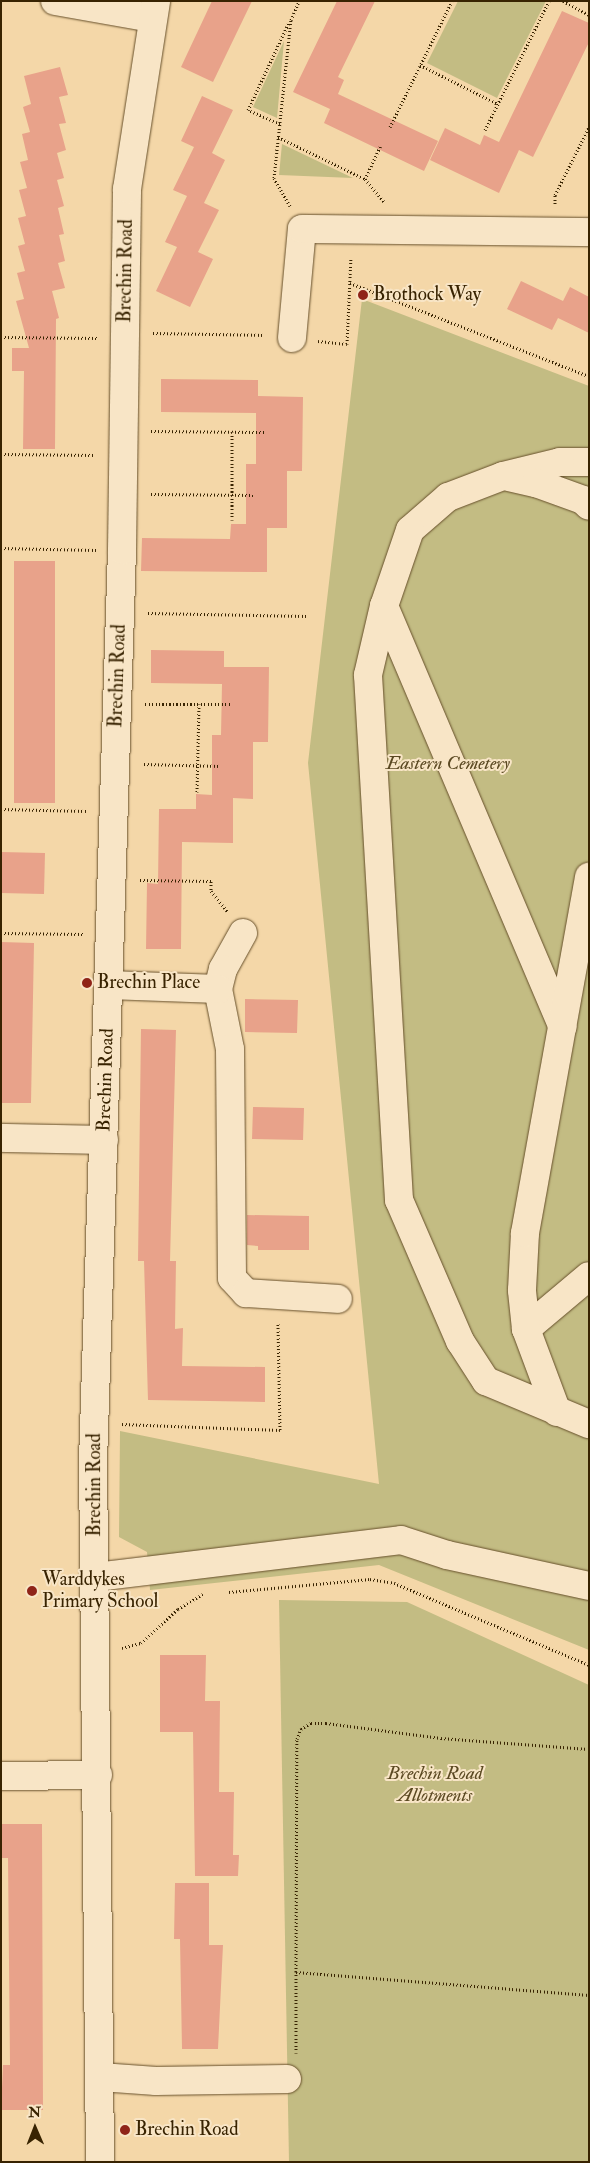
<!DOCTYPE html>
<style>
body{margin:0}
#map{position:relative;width:590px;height:2163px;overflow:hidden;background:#f4d7a8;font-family:"IM FELL Double Pica",serif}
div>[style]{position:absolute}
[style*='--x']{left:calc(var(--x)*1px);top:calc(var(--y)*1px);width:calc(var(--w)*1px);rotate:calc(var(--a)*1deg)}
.green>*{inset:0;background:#c3bc83}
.building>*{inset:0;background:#e8a28a}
.path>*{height:3px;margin-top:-1.5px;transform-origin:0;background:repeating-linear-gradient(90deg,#382301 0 1px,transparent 0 3.5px)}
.roads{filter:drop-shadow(0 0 1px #67502b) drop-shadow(0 0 1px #67502b)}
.minor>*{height:28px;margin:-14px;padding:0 14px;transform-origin:14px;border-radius:14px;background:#f8e5c6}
.dots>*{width:14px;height:14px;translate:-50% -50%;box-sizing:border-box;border:2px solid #f8e5c6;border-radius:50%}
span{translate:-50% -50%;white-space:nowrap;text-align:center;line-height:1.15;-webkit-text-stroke:4px #f8e5c6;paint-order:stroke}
.street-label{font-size:19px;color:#382301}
.poi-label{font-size:19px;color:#382301}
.left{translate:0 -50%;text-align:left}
.park-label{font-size:19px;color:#5b4922;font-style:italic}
.frame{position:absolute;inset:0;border:2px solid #382301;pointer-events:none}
.north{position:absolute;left:10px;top:2103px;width:50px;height:50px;-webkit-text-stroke:4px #f8e5c6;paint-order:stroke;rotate:359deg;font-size:14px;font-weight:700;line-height:20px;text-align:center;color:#382301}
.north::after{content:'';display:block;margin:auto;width:18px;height:22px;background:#382301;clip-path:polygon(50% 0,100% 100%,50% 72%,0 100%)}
</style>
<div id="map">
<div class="green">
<i style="clip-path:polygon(458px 1px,546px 1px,497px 98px,427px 63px)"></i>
<i style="clip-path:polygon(284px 41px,277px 118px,253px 107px)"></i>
<i style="clip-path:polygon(282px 144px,353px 178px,279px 175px)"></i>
<i style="clip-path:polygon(362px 299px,589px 386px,589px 1650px,379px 1565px,150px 1590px,147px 1552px,119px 1537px,120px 1431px,379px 1484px,308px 763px)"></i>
<i style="clip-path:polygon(279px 1600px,407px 1602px,589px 1685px,589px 2162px,289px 2162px)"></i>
</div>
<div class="building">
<i style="clip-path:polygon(212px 1px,252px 1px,213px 82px,181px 67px)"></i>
<i style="clip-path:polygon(337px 1px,375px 1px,338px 77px,344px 80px,338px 94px,438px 141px,424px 171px,324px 123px,330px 109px,293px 92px)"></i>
<i style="clip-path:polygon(562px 11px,589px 23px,589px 42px,533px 157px,519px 150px,499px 193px,430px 160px,445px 128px,480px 145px,484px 135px,499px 142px)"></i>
<i style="clip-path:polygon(60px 67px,68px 95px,59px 97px,66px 123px,59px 124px,66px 150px,57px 153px,64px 178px,57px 180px,64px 206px,58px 208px,64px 234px,59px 235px,65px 261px,58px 263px,65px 288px,52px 291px,59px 318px,56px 319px,55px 449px,23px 449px,24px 371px,12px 371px,12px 348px,29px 348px,16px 301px,24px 299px,17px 273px,25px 271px,18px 246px,25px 244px,18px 218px,26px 216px,19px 190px,27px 188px,20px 162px,28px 160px,22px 134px,30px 132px,23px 107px,31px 104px,24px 76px)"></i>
<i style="clip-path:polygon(202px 96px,233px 110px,212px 153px,225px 160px,204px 203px,219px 210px,198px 252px,213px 259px,190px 307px,156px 291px,177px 247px,165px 242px,187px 196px,173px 190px,194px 147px,181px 141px)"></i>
<i style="clip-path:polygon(521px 281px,563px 301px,570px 287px,589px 297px,589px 333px,558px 318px,552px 330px,507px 309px)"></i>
<i style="clip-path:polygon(161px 379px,258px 380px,258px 396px,303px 397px,302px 471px,287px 471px,287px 528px,267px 528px,267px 572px,141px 571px,142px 538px,230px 539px,231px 524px,246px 524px,246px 464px,256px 464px,256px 413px,161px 412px)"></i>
<i style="clip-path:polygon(14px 561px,55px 561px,55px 803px,14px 803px)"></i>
<i style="clip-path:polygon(151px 650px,224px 651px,224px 667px,269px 667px,268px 742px,253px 742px,253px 799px,233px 798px,233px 843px,182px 842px,181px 949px,146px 949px,147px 883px,158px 884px,159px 809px,196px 809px,196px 794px,212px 795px,212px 735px,221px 735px,222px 684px,151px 683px)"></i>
<i style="clip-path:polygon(1px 852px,45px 853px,44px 894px,1px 893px)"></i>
<i style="clip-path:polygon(1px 942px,34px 943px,31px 1103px,1px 1103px)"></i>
<i style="clip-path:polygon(245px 999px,298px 1000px,297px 1033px,245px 1032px)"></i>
<i style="clip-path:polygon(141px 1029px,176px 1030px,170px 1261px,176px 1261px,175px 1329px,183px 1328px,182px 1366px,265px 1367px,265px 1402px,148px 1400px,144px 1261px,138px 1261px)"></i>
<i style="clip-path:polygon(253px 1107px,304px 1108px,303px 1140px,252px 1139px)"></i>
<i style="clip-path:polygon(247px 1215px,309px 1216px,309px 1250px,258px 1250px,258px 1246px,247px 1245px)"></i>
<i style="clip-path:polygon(160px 1655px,206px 1655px,205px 1701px,220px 1701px,219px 1792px,234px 1792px,233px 1855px,239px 1855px,238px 1876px,195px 1876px,193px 1732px,160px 1732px)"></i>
<i style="clip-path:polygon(1px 1824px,42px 1824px,43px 2110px,1px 2110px,3px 2065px,10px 2065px,8px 1858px,1px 1858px)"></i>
<i style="clip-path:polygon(175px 1883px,209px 1883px,209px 1945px,223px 1945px,218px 2049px,182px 2049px,180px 1939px,174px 1939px)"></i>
</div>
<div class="path">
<i style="--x:563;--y:1;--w:30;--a:28"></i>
<i style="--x:420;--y:65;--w:87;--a:26.6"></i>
<i style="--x:280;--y:124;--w:35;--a:-156"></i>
<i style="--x:248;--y:110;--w:97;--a:-65"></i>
<i style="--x:390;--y:127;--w:140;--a:-63.8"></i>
<i style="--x:485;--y:130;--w:144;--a:-63.6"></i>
<i style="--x:278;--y:137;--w:97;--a:25.8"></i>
<i style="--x:365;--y:179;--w:30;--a:50"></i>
<i style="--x:365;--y:179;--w:38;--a:-65"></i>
<i style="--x:555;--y:204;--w:9;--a:-90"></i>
<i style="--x:555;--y:195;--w:76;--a:-63.4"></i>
<i style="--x:290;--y:206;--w:32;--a:-120"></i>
<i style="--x:274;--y:178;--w:159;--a:-83.9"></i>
<i style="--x:291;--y:20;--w:21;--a:-67"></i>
<i style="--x:350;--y:283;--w:256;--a:21.3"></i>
<i style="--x:153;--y:333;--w:112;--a:1"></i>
<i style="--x:1;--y:337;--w:97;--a:0.6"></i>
<i style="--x:318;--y:341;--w:29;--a:6"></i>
<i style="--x:347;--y:344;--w:87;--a:-87.4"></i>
<i style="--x:151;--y:431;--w:113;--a:0.5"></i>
<i style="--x:1;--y:454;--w:94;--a:0.6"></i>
<i style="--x:151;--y:494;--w:102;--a:0.6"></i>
<i style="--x:232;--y:520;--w:88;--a:-90"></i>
<i style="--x:1;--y:548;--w:95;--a:1.2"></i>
<i style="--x:148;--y:613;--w:158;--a:1.1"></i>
<i style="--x:145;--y:704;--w:85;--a:0"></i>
<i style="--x:144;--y:764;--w:77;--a:1.5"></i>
<i style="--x:197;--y:792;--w:88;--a:-88.7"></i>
<i style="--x:1;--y:809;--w:85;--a:1.3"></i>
<i style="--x:140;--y:880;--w:71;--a:0.8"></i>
<i style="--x:211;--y:881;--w:10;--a:90"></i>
<i style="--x:211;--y:891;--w:26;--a:51"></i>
<i style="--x:1;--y:933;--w:82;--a:0.7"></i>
<i style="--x:122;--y:1424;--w:158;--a:2.2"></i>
<i style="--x:280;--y:1430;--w:108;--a:-91.1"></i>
<i style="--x:229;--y:1592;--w:142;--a:-5.3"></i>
<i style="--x:370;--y:1579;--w:24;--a:9"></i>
<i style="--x:394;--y:1583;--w:212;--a:22.8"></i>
<i style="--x:122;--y:1648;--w:20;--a:-15"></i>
<i style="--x:141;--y:1643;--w:50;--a:-42.6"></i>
<i style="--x:178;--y:1609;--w:29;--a:-31"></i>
<i style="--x:296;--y:1972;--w:233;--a:-89.8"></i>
<i style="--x:297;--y:1739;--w:11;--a:-68"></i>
<i style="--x:301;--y:1729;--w:12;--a:-31"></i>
<i style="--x:311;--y:1723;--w:15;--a:0"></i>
<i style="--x:326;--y:1723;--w:116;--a:7.4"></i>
<i style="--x:441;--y:1738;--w:148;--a:4.3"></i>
<i style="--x:296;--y:2053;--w:81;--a:-90"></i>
<i style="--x:296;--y:1972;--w:294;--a:4.5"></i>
</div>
<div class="roads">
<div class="minor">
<i style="--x:55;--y:1;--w:97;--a:10"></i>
<i style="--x:292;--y:338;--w:109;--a:-84.8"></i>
<i style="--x:302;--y:229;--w:287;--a:0.6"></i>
<i style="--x:589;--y:462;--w:29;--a:180"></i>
<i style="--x:560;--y:462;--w:59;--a:166.2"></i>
<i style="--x:503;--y:476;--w:59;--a:159.1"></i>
<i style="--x:448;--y:497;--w:50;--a:139"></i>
<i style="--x:410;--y:530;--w:80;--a:108.9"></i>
<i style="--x:384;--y:606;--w:71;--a:103.1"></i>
<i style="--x:368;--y:675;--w:526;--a:86.62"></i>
<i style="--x:399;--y:1200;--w:154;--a:66.6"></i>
<i style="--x:460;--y:1341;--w:48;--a:57"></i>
<i style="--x:486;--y:1381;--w:112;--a:22.7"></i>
<i style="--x:509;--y:477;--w:28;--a:13"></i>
<i style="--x:536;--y:483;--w:50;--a:19.9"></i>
<i style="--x:583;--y:500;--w:8;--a:45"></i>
<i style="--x:384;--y:606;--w:457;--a:67"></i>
<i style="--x:243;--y:933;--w:41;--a:119.1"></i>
<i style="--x:223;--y:969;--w:21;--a:104"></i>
<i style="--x:218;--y:989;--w:61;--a:78.7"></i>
<i style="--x:230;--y:1049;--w:229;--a:89.5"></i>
<i style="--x:232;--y:1278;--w:21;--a:47"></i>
<i style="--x:246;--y:1293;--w:92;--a:3.7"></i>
<i style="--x:109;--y:985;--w:109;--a:2.1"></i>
<i style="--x:1;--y:1138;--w:103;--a:1.1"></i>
<i style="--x:526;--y:1329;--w:82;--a:-40.1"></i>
<i style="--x:557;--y:1412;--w:89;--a:-110.5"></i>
<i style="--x:526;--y:1329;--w:39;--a:-96"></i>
<i style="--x:522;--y:1290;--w:57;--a:-87"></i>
<i style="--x:525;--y:1233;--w:362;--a:-79.8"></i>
<i style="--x:96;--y:1577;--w:307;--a:-6.9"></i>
<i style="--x:401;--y:1540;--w:48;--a:18.1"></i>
<i style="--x:447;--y:1555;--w:145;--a:12.3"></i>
<i style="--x:1;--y:1776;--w:97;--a:-0.6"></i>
<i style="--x:100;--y:2077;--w:56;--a:4.1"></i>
<i style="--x:156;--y:2081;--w:131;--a:-0.9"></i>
<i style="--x:100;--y:2162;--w:700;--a:-90.57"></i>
<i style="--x:93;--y:1462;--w:912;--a:-88.18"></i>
<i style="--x:122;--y:550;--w:361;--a:-89.2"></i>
<i style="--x:127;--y:189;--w:190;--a:-81.2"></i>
</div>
</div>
<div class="dots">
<i style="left:363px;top:295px;background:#8f2418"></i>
<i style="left:87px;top:983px;background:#8f2418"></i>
<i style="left:32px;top:1591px;background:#8f2418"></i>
<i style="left:125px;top:2130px;background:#8f2418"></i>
</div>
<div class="street-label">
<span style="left:126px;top:271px;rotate:-89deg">Brechin Road</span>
<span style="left:118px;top:676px;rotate:-88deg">Brechin Road</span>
<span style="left:106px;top:1080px;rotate:-88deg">Brechin Road</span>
<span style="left:95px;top:1485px;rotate:-90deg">Brechin Road</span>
</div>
<div class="poi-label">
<span class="left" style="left:373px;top:295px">Brothock Way</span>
<span class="left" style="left:97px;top:983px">Brechin Place</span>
<span class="left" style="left:42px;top:1591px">Warddykes<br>Primary School</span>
<span class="left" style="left:135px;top:2130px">Brechin Road</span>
</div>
<div class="park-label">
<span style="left:448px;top:764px">Eastern Cemetery</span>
<span style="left:435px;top:1785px">Brechin Road<br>Allotments</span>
</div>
<div class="frame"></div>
<div class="north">N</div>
</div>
